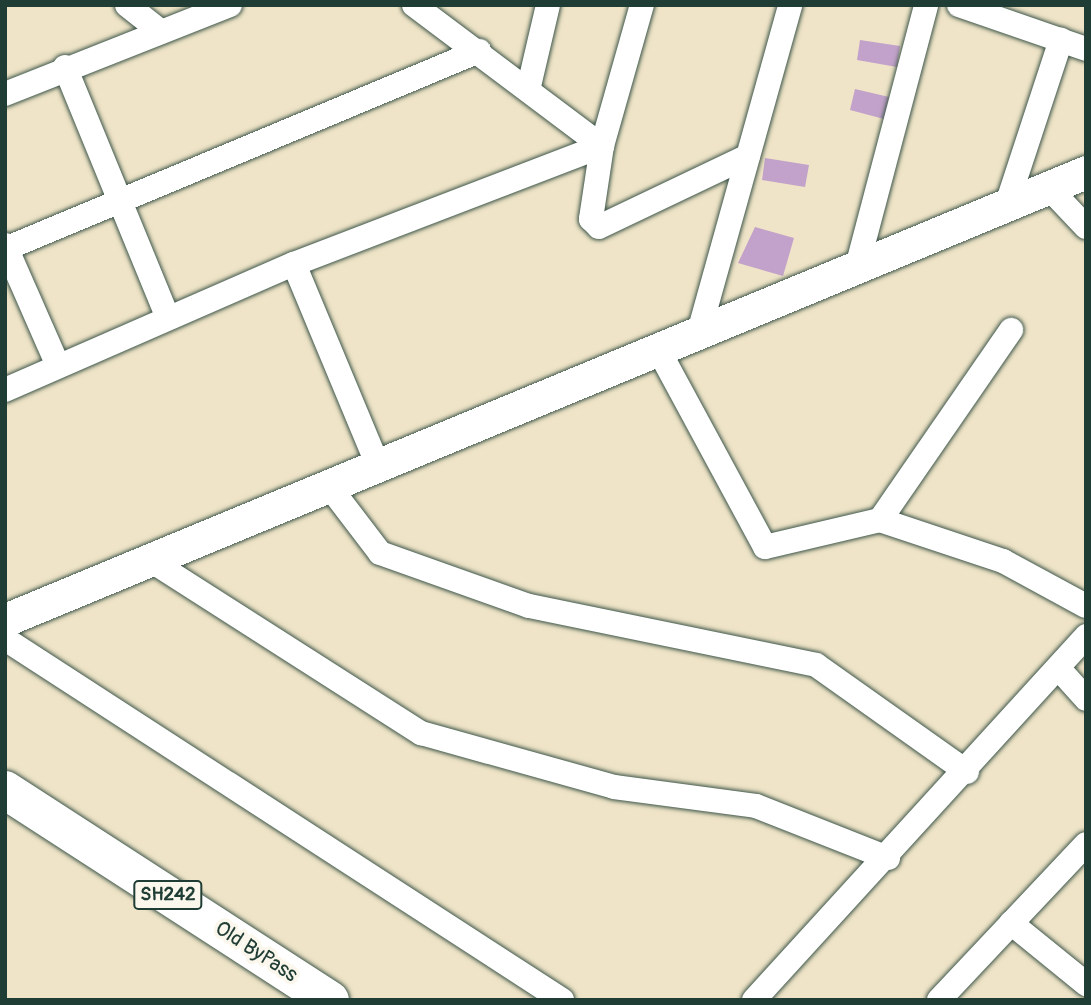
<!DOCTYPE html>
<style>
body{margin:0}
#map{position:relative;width:1091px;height:1005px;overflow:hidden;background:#efe4c7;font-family:Pangolin,sans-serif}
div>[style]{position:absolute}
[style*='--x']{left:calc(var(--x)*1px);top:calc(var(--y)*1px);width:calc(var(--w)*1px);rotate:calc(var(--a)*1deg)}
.building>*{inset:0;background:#c2a2ca}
.roads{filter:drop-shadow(0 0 2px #3e564a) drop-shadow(0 0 2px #3e564a)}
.minor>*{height:24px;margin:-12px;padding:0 12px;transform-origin:12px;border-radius:12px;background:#fff}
.secondary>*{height:33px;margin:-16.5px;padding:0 16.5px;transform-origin:16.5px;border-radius:16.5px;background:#fff}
.primary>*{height:38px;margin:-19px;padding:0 19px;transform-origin:19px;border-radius:19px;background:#fff}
span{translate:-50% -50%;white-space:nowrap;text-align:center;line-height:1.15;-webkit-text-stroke:7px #fbf7ec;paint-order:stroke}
.shield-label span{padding:2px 5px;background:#fbf7ec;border:2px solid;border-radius:5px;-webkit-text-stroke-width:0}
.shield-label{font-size:19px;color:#1f3d34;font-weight:700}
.street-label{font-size:21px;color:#1f3d34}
.frame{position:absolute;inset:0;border:7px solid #1f3d34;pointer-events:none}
</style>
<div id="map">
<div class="building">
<i style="clip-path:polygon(860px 40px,900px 46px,897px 67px,857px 60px)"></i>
<i style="clip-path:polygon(855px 89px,889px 97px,884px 119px,850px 110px)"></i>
<i style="clip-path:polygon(765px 158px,809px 165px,805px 187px,762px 180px)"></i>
<i style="clip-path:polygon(755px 227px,794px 238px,783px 276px,738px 263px)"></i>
</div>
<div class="roads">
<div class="minor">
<i style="--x:127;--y:5;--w:42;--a:38.2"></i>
<i style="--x:414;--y:5;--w:235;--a:36.9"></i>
<i style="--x:602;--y:146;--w:74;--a:98.6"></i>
<i style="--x:591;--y:219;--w:11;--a:45"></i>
<i style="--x:599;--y:227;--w:165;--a:-25.5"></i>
<i style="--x:959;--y:5;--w:134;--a:19.1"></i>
<i style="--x:65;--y:67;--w:271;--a:67.7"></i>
<i style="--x:529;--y:86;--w:83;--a:-76.8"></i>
<i style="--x:5;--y:94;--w:242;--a:-21.6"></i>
<i style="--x:1048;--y:187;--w:55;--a:46.5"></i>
<i style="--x:1007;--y:204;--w:173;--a:-71.8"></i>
<i style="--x:5;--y:245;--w:132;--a:66.3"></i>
<i style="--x:5;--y:249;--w:514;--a:-22.67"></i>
<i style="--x:294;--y:264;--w:219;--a:67.4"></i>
<i style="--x:857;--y:267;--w:271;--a:-75.2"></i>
<i style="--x:699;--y:332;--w:339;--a:-74.4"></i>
<i style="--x:658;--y:349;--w:225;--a:61.6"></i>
<i style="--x:765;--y:547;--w:118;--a:-13.2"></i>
<i style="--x:880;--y:520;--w:130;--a:18.4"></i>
<i style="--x:1003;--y:561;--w:94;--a:28.5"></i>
<i style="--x:5;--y:390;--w:315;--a:-23.6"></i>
<i style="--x:294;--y:264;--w:330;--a:-21"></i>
<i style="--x:602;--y:146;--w:147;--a:-74.2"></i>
<i style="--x:329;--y:486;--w:84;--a:52.7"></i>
<i style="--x:380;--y:553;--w:158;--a:19.6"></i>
<i style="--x:529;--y:606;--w:293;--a:11.6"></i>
<i style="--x:816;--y:665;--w:185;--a:35.3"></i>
<i style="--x:880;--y:520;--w:231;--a:-55.4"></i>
<i style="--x:150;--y:560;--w:322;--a:32.6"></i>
<i style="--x:421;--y:733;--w:200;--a:15.6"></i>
<i style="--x:614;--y:787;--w:143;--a:7.6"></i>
<i style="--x:756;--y:806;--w:142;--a:21.5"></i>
<i style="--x:5;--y:639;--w:664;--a:32.95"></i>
<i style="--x:1060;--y:670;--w:39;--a:48"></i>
<i style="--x:1011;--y:923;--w:97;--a:39.1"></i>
<i style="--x:754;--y:1000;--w:493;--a:-47.6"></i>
<i style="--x:939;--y:1000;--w:214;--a:-46.7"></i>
</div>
<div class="secondary">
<i style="--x:5;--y:620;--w:1170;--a:-22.51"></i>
</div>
<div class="primary">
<i style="--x:5;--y:790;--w:387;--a:32.9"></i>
</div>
</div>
<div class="shield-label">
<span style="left:168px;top:895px">SH242</span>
</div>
<div class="street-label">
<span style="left:256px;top:952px;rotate:33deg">Old ByPass</span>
</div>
<div class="frame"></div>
</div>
